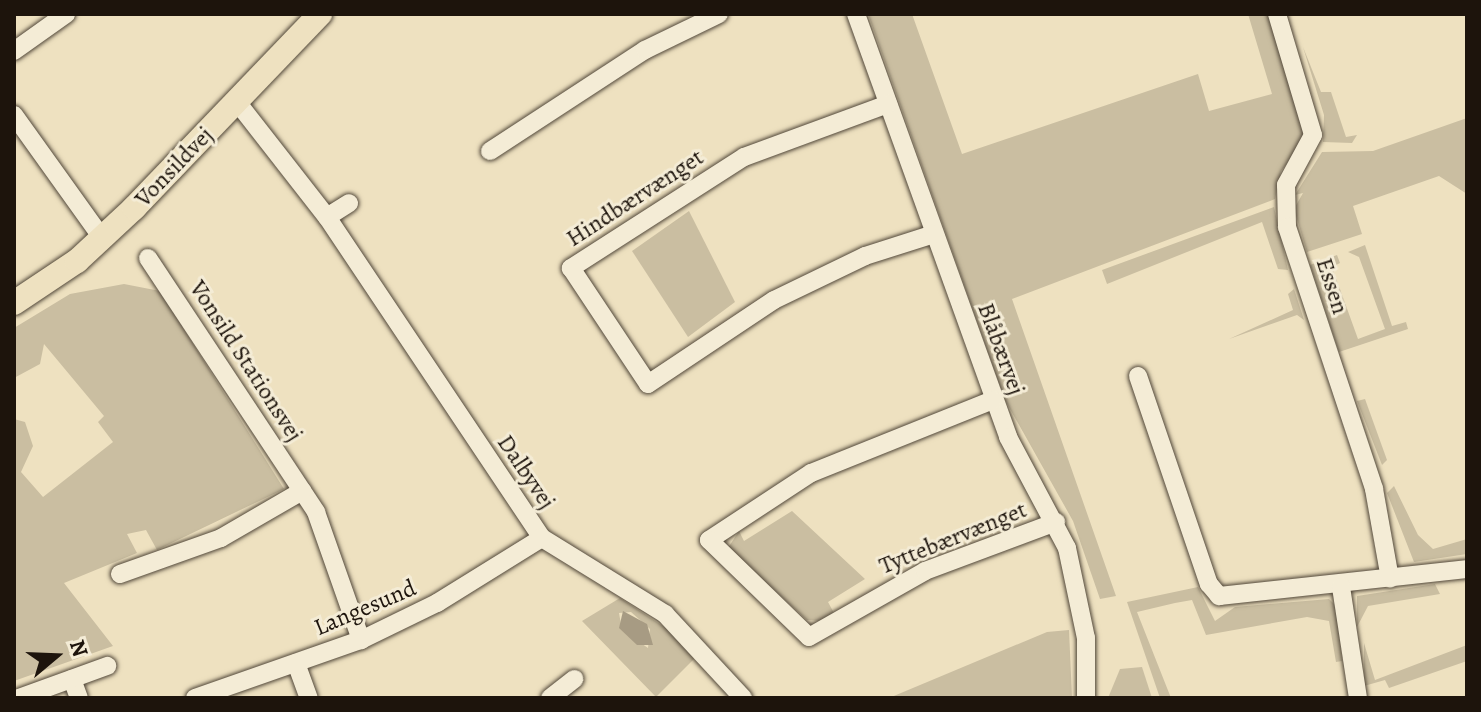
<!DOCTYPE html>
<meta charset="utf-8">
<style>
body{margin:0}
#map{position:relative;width:1481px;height:712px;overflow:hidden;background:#eee1c0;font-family:Alegreya,serif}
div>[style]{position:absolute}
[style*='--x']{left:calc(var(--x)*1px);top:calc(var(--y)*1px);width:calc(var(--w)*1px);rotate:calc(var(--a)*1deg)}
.green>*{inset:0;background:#cabea1}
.water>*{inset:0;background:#a79b83}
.roads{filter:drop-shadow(0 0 2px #514739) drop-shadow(0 0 2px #514739)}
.minor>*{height:18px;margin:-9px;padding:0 9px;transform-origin:9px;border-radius:9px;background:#f4ecd6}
.major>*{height:24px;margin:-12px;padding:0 12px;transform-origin:12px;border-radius:12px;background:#eee1c0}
span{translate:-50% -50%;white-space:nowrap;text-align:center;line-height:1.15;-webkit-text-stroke:6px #f4ecd6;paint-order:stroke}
.street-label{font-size:24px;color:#1d140c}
.frame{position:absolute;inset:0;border:16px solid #1d140c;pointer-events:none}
.north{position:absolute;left:16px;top:616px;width:80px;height:80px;-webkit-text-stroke:6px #f4ecd6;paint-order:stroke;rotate:71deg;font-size:22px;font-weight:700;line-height:32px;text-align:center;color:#1d140c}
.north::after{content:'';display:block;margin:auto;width:28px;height:36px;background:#1d140c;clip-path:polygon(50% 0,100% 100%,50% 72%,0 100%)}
</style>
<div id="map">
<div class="green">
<i style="clip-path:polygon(868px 14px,912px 14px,962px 154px,1198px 74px,1209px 111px,1272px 94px,1248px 14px,1269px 14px,1303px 118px,1303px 143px,1281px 171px,1275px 199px,1012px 299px,1116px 596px,1100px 599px,1073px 521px,1005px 400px)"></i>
<i style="clip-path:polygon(1303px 47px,1321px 92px,1331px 92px,1346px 137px,1357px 135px,1352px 143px,1323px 142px,1324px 115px)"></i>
<i style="clip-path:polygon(1467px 118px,1467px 194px,1439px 176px,1353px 206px,1362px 234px,1307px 252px,1294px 209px,1303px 193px,1295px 195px,1322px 152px,1373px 151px)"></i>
<i style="clip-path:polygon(1274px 207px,1288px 270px,1278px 269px,1262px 222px,1107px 284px,1102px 270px)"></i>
<i style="clip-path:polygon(689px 211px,735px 302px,688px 337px,632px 251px)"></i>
<i style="clip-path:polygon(1365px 245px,1392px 326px,1406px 322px,1408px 329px,1339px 352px,1310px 265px,1337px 255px,1340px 263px,1332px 267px,1358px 339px,1385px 329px,1359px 257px,1348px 252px)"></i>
<i style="clip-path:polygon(124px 284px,160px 291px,284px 489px,157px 550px,146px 530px,127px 534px,137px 553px,64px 583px,113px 646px,14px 681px,14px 419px,25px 422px,33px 446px,21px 472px,43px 497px,113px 442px,98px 422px,104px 416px,44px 344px,40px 364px,14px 378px,14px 328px,70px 294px)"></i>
<i style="clip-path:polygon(1294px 289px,1304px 320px,1297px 315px,1229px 339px,1293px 310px,1288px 294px)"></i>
<i style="clip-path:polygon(1365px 399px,1387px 460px,1382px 465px,1357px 401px)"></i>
<i style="clip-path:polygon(1394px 486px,1418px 535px,1433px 549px,1467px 539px,1467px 554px,1414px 562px,1387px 493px)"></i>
<i style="clip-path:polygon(792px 511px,865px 579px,828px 602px,834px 613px,822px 621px,807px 620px,728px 548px,739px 531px,744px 541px)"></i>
<i style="clip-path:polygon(1435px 584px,1440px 594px,1368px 606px,1357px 627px,1357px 596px)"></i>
<i style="clip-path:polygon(1198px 587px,1215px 621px,1235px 607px,1329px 599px,1337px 607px,1342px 661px,1336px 662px,1329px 621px,1307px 617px,1206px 635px,1192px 600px,1175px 603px,1137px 612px,1171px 698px,1160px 698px,1127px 602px)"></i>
<i style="clip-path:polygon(evenodd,620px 598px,678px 636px,694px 659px,656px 697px,582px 621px,620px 598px,631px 612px,650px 629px,648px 648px,622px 630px,619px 613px,631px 612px)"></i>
<i style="clip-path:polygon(1069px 630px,1072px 698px,889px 698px,1047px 632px)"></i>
<i style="clip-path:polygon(1364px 643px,1375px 680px,1467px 645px,1467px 661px,1389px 688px,1385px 680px,1364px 686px)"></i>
<i style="clip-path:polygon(1142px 667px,1152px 698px,1108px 698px,1120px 669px)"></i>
</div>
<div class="water">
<i style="clip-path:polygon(623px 611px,647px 624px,653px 645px,637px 645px,619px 628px)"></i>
</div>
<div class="roads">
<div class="minor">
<i style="--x:856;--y:14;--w:449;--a:70.2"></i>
<i style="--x:1008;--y:437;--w:126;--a:62"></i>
<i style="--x:1067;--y:548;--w:92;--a:78.1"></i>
<i style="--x:1086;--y:638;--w:60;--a:90"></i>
<i style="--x:1277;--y:14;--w:126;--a:73.4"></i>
<i style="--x:1313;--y:135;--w:57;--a:118.4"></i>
<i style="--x:1286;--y:185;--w:42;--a:88.6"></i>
<i style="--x:1287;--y:227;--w:276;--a:71.6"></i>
<i style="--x:1374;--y:489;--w:91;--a:79.9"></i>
<i style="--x:14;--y:51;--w:64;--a:-35.4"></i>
<i style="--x:237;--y:102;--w:146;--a:52"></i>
<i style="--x:327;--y:217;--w:386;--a:56.2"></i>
<i style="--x:542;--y:538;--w:145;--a:31.7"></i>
<i style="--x:665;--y:614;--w:115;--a:47.1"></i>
<i style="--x:888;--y:104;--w:153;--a:159.8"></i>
<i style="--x:744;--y:157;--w:206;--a:147.3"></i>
<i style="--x:571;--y:268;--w:139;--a:56.4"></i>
<i style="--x:648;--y:384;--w:151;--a:-33.7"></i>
<i style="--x:774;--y:300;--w:101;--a:-25.8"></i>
<i style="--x:865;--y:256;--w:72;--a:-17.7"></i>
<i style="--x:14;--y:115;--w:151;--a:54.4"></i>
<i style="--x:490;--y:151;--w:185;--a:-33.1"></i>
<i style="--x:645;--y:50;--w:82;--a:-25.9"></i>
<i style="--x:327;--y:217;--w:26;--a:-32"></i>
<i style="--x:148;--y:258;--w:305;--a:56.5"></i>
<i style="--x:316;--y:512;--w:136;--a:70.6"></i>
<i style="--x:1138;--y:376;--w:220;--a:71.2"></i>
<i style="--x:1209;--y:584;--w:16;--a:50"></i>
<i style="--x:1219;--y:596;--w:249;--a:-6.2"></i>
<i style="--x:993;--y:400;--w:196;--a:158.1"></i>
<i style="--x:811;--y:473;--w:122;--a:146.7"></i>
<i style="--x:709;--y:540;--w:139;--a:44.1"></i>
<i style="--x:809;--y:637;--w:133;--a:-29.6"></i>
<i style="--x:925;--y:571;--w:140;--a:-20.5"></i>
<i style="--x:120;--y:574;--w:107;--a:-19.6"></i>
<i style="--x:221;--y:538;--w:94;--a:-30.1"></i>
<i style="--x:1341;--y:587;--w:112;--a:81.3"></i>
<i style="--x:296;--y:663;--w:37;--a:70"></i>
<i style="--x:72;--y:679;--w:20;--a:70"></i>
<i style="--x:19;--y:698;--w:94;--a:-20"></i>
<i style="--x:195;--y:698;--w:176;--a:-19.3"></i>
<i style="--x:361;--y:640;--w:85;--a:-26"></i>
<i style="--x:437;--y:603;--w:123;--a:-31.8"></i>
<i style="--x:550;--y:698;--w:31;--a:-38"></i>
</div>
<div class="major">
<i style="--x:14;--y:303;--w:76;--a:-33.7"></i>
<i style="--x:77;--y:261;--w:78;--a:-42.9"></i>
<i style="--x:134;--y:208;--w:269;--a:-46.2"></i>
</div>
</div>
<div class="street-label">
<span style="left:174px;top:167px;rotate:-46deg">Vonsildvej</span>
<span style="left:635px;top:198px;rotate:-33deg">Hindbærvænget</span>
<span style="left:1332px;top:286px;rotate:72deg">Essen</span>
<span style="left:1001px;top:349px;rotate:70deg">Blåbærvej</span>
<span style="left:246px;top:361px;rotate:57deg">Vonsild Stationsvej</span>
<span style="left:526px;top:472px;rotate:56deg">Dalbyvej</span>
<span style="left:953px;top:538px;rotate:-22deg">Tyttebærvænget</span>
<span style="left:365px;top:608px;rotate:-23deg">Langesund</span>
</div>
<div class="frame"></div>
<div class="north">N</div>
</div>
